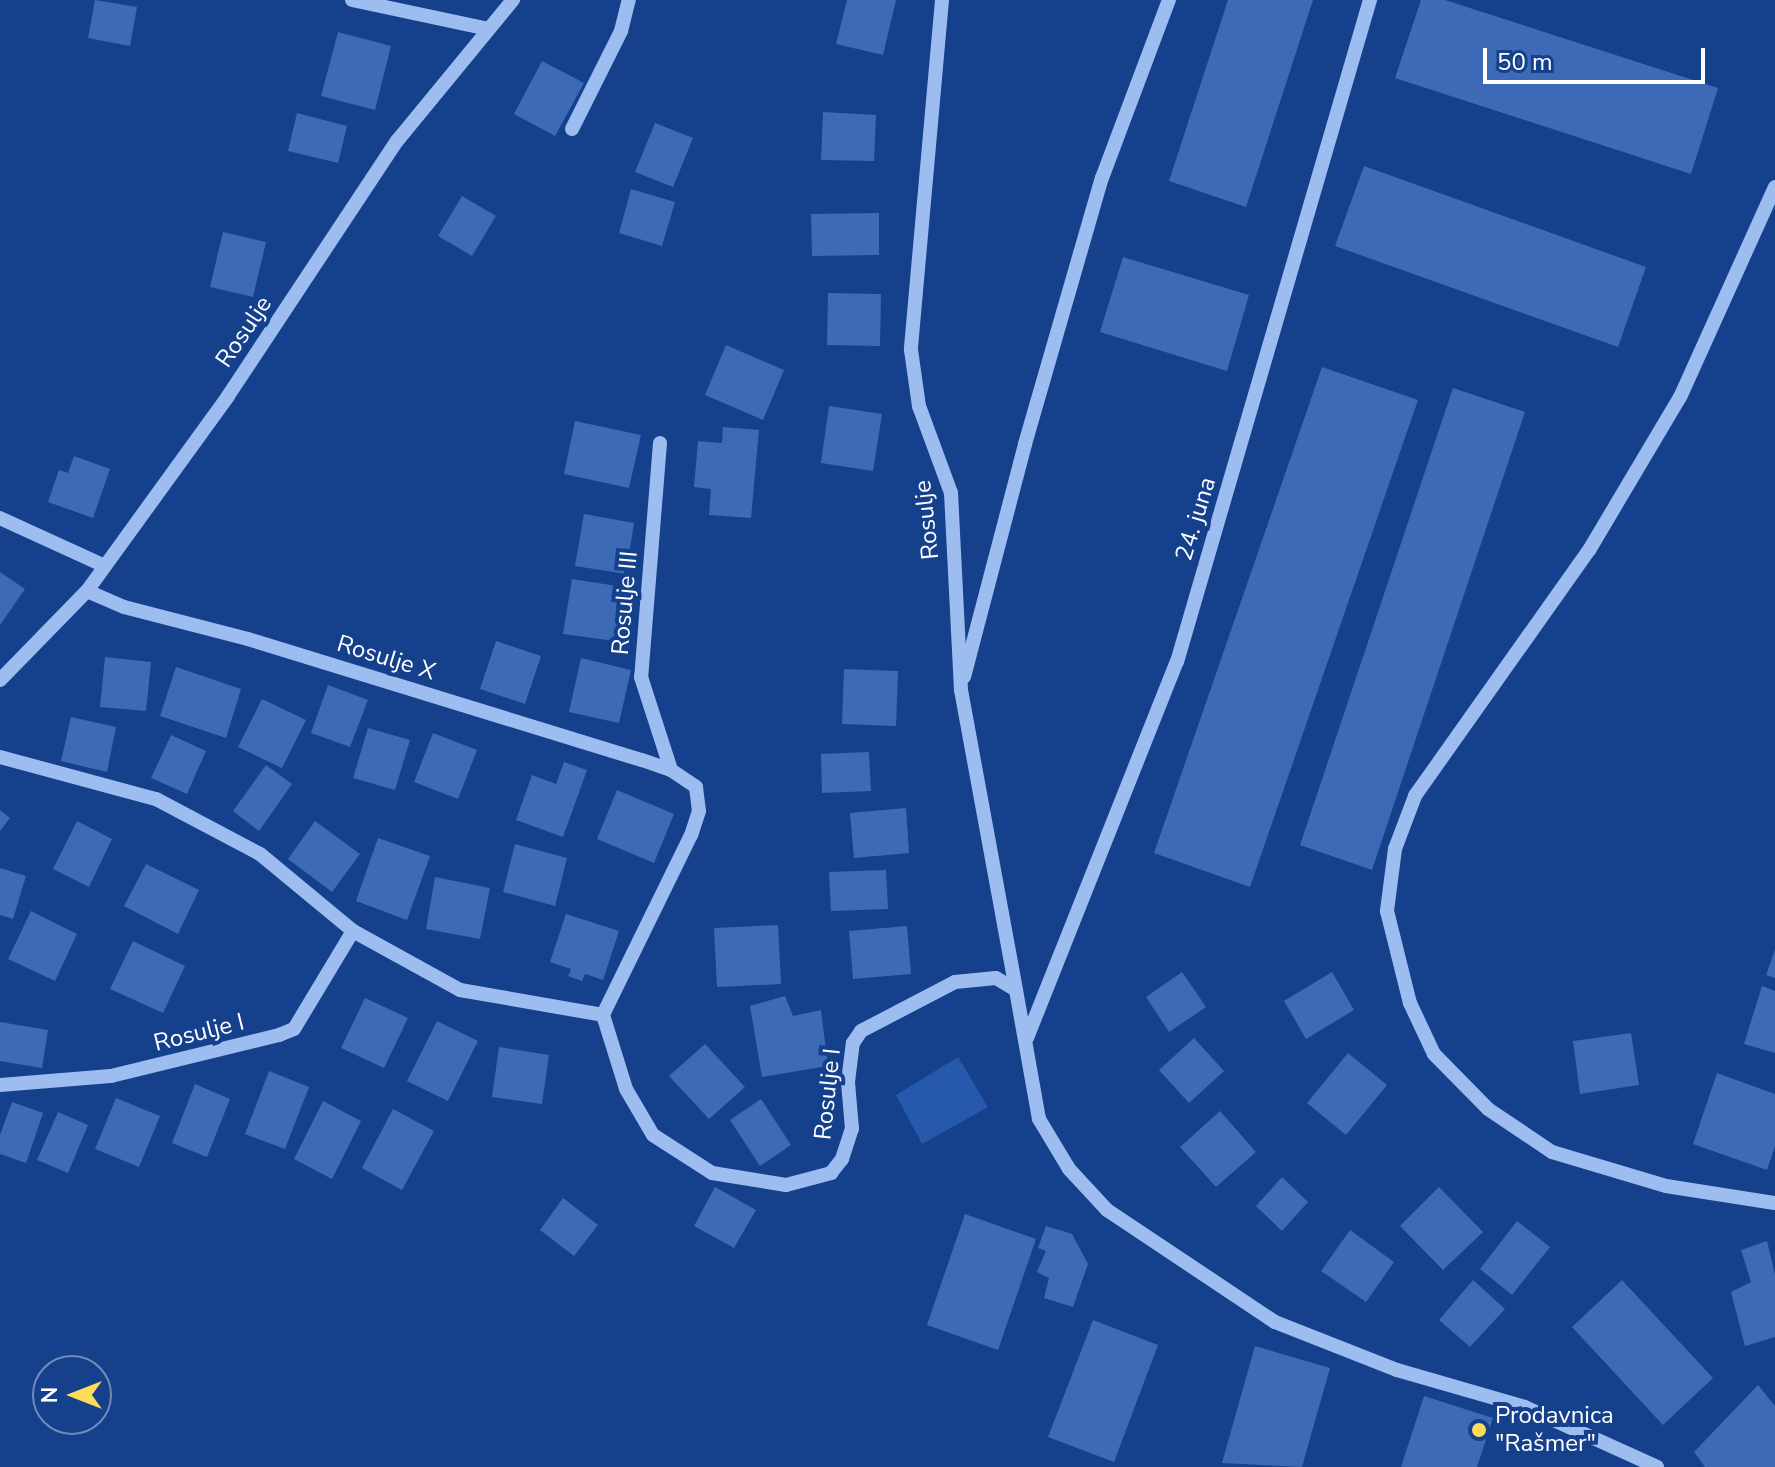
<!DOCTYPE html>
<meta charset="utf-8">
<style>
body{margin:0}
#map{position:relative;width:1775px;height:1467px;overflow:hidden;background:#14408c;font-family:"Nunito Sans",sans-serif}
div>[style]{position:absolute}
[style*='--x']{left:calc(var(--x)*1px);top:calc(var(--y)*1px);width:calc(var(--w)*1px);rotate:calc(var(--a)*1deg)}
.green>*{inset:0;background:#2659ab}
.building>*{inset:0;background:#3d6ab6}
.minor>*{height:14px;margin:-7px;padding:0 7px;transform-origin:7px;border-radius:7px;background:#9dbdf0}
.dots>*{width:22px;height:22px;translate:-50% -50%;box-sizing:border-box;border:4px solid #14408c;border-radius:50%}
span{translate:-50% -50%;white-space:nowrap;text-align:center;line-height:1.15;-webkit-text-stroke:8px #14408c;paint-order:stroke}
.street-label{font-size:24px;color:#fff}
.poi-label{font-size:24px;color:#fff}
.left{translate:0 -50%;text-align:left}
.north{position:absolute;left:32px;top:1355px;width:80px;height:80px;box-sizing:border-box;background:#14408c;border:2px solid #728cba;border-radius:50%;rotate:270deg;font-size:22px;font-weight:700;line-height:32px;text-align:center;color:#fff}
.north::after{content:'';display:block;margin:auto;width:28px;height:36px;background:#ffdb5c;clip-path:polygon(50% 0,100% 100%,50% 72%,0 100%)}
.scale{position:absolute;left:1483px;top:48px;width:222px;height:36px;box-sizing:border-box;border:4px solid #fff;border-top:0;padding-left:10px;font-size:24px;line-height:28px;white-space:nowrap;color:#fff;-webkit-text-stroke:6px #14408c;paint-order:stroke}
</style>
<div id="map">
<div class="green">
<i style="clip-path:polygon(958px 1057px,988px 1107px,922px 1144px,896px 1095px)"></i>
</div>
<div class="building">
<i style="clip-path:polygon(95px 0,137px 7px,130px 46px,88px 38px)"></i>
<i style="clip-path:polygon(847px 0,896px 0,883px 55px,836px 44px)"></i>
<i style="clip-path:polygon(1228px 0,1313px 0,1246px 207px,1169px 181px)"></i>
<i style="clip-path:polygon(1421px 0,1445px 0,1718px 88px,1691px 174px,1395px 78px)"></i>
<i style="clip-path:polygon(338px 32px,391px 46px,375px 110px,321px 96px)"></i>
<i style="clip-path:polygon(542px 61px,584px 83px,555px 136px,514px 114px)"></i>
<i style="clip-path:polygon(823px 112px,876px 115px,874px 161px,821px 160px)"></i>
<i style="clip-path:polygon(297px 113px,347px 126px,338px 163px,288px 151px)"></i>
<i style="clip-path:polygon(655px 123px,693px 138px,673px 187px,635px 172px)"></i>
<i style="clip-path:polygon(1364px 166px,1646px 267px,1618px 347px,1335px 246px)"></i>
<i style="clip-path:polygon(631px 189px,675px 202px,662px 246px,619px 233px)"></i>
<i style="clip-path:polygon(462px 196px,496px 216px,472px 256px,438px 236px)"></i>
<i style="clip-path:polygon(879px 213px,879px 255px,812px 256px,811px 214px)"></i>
<i style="clip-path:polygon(223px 232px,266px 242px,253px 297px,210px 287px)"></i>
<i style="clip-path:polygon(1123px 257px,1249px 295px,1227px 371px,1100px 332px)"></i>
<i style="clip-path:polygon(828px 293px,881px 294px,880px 346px,827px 345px)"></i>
<i style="clip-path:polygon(726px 345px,784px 370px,763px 420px,705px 395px)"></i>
<i style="clip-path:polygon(1322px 367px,1418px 400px,1250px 887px,1154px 853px)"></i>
<i style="clip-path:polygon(1453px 388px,1525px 412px,1372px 870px,1300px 845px)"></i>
<i style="clip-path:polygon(829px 406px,882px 414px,873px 471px,821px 463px)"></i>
<i style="clip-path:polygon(575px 421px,641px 435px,629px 488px,564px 474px)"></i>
<i style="clip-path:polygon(723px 427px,759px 430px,751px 518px,709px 515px,711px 489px,694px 487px,698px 441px,722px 443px)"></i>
<i style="clip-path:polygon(74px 456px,110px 469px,93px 518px,48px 502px,59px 470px,68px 473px)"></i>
<i style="clip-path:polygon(584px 514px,634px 523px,626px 574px,575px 566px)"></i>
<i style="clip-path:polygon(0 572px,25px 589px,0 625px)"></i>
<i style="clip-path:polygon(572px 579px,630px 588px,622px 642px,563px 634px)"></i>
<i style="clip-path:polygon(496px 641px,541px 656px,525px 704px,480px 689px)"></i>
<i style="clip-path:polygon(105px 657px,151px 662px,146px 711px,100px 707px)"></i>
<i style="clip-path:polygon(581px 658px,631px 670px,619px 723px,569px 712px)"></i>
<i style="clip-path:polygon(176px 667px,241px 689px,226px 738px,160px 716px)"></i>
<i style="clip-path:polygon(844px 669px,898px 671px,896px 726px,842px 724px)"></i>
<i style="clip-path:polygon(328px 685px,368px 700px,350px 747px,311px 733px)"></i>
<i style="clip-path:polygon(262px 699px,306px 720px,282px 768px,238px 747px)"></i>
<i style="clip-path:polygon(71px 717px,116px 727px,107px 772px,61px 761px)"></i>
<i style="clip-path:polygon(368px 728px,410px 740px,395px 790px,353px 778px)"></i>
<i style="clip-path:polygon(433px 733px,477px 750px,458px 799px,414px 782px)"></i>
<i style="clip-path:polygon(171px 735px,206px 751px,187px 794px,151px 778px)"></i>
<i style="clip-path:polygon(869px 752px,871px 791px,822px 793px,821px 754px)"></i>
<i style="clip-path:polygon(564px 762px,587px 770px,563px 837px,516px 820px,532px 775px,556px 784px)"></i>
<i style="clip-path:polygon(266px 765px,292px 784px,259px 831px,233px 811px)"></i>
<i style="clip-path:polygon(617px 790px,674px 814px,654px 863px,597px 839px)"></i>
<i style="clip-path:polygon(906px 808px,909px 853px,854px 858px,850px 813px)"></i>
<i style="clip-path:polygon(0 810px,10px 818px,0 831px)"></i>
<i style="clip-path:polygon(77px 821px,112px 839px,89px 887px,53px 869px)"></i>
<i style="clip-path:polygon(315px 821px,360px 854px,332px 892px,288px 859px)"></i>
<i style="clip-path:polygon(378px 838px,430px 856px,407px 920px,356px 901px)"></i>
<i style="clip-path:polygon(515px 844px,567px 858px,555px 906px,503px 892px)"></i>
<i style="clip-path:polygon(146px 864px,199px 890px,178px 934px,124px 906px)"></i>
<i style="clip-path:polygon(0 868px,26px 876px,13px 919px,0 915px)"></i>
<i style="clip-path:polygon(886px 870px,888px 909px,831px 911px,829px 872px)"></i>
<i style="clip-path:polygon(435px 877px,490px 888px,480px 939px,426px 929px)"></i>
<i style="clip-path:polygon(31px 911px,77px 934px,55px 981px,8px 959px)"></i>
<i style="clip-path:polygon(566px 914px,619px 931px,603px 980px,585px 974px,582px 981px,568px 976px,571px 969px,550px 962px)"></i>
<i style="clip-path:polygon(778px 925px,781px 984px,717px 987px,714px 928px)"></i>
<i style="clip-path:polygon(907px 926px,911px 974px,853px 979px,849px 931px)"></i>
<i style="clip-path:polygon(133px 941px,185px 966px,163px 1013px,110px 989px)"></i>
<i style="clip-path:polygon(1775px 950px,1775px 978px,1766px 975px)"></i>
<i style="clip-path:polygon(1182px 972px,1206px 1007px,1169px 1032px,1146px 997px)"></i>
<i style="clip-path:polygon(1332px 972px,1354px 1010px,1306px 1039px,1284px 1001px)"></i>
<i style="clip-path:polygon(1762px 986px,1775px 991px,1775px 1053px,1744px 1044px)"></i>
<i style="clip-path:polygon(785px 996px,793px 1016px,821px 1010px,828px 1066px,762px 1077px,750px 1006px)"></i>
<i style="clip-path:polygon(365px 998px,408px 1018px,384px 1068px,341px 1048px)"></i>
<i style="clip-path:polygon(437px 1021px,478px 1041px,448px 1101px,407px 1081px)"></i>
<i style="clip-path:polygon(0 1022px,48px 1030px,42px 1068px,0 1061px)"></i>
<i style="clip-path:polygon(1631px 1033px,1639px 1085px,1580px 1094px,1573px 1041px)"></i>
<i style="clip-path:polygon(1194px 1038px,1224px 1071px,1189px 1103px,1159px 1070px)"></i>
<i style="clip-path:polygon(705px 1044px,745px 1087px,709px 1119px,669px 1076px)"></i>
<i style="clip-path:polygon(499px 1047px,549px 1055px,542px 1104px,492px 1097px)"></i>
<i style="clip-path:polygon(1348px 1053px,1387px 1085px,1346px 1135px,1307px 1103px)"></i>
<i style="clip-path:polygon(269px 1071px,309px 1087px,285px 1149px,245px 1134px)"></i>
<i style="clip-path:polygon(1717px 1073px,1775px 1094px,1775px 1146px,1767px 1170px,1693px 1144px)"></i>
<i style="clip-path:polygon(195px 1084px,230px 1099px,207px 1157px,172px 1143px)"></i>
<i style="clip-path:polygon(116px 1098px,160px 1116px,139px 1167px,95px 1149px)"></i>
<i style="clip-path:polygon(761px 1099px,791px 1145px,760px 1166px,730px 1120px)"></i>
<i style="clip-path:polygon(323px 1101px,361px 1121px,332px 1179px,294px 1159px)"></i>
<i style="clip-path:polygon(12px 1102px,43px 1113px,26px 1163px,0 1154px,0 1135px)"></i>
<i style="clip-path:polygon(393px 1109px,434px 1131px,402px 1190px,362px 1168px)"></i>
<i style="clip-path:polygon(1220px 1111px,1256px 1152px,1216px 1187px,1180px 1147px)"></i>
<i style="clip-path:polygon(58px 1112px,88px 1125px,68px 1173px,37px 1160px)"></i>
<i style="clip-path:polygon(1282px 1177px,1308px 1202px,1282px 1231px,1256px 1206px)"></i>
<i style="clip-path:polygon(715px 1187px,756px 1210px,734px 1248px,694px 1226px)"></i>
<i style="clip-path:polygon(1439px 1187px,1483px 1232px,1443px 1270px,1400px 1226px)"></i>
<i style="clip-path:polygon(563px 1198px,598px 1225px,574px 1256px,540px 1230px)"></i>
<i style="clip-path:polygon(965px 1214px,1036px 1239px,998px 1350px,927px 1325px)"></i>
<i style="clip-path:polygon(1517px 1221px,1550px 1247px,1512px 1295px,1480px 1269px)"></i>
<i style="clip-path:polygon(1046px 1226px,1072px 1234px,1088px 1264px,1073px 1307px,1044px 1298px,1049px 1278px,1037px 1272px,1046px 1251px,1038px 1248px)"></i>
<i style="clip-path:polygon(1350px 1230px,1394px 1262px,1366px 1302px,1321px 1271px)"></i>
<i style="clip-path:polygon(1767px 1241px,1775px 1274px,1775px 1337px,1745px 1346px,1731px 1292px,1751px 1282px,1741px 1250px)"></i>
<i style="clip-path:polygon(1473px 1280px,1505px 1309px,1470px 1347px,1439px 1320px)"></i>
<i style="clip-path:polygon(1622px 1280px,1713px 1378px,1663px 1425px,1572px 1327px)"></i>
<i style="clip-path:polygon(1093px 1320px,1158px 1345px,1114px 1462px,1048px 1437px)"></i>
<i style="clip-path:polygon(1255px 1346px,1330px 1368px,1302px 1467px,1222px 1463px)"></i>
<i style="clip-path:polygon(1758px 1385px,1775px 1406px,1775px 1467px,1705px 1467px,1694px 1452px)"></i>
<i style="clip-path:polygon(1424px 1396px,1493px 1418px,1477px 1467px,1401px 1467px)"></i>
</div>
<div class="minor">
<i style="--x:352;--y:0;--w:139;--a:12"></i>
<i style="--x:942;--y:0;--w:351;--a:95.1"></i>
<i style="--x:911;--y:350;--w:57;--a:81.9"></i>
<i style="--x:919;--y:406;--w:93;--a:69.8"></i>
<i style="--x:951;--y:493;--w:197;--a:87.1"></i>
<i style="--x:961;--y:690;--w:305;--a:79.6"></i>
<i style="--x:572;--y:129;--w:110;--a:-63.4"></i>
<i style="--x:621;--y:31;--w:32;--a:-76"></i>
<i style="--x:1775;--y:187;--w:230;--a:114.3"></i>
<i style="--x:1680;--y:397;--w:178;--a:120.7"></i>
<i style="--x:1589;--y:550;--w:301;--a:125.3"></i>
<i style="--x:1415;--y:796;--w:57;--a:110.7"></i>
<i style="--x:1395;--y:849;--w:63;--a:97.4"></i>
<i style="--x:1387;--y:911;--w:95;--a:76"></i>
<i style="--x:1410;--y:1003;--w:56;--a:64.8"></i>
<i style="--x:1434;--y:1054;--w:77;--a:45.5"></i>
<i style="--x:1488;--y:1109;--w:77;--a:33.9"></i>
<i style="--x:1552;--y:1152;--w:119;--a:16.6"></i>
<i style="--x:1666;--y:1186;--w:110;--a:8.9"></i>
<i style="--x:660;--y:443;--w:235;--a:94.6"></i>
<i style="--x:641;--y:677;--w:98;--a:72.1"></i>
<i style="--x:0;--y:518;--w:115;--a:24.6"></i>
<i style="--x:87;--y:591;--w:40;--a:23.4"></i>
<i style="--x:124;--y:607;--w:128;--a:14.5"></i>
<i style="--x:248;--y:639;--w:412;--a:17.1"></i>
<i style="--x:642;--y:760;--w:31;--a:19"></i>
<i style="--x:671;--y:770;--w:30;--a:34"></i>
<i style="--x:696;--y:787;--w:24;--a:83"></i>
<i style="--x:699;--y:811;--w:25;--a:108"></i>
<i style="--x:691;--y:835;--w:200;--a:116.1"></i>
<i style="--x:964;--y:677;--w:241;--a:-75.3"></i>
<i style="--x:1025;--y:444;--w:277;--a:-73.9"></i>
<i style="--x:1102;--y:178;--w:190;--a:-69.4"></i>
<i style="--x:0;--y:680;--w:124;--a:-45.7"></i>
<i style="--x:87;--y:591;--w:241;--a:-54.1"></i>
<i style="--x:228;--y:396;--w:306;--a:-56.5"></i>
<i style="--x:397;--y:141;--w:183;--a:-50.6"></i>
<i style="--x:0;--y:757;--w:162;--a:15.1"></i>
<i style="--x:156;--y:799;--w:118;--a:27.9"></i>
<i style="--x:260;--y:854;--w:121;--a:39.6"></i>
<i style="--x:353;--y:931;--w:122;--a:28.9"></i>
<i style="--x:460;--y:990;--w:145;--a:9.9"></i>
<i style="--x:603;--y:1015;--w:77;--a:72.7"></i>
<i style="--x:626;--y:1089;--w:53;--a:59.6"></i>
<i style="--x:653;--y:1135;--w:70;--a:32.8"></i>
<i style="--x:712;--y:1173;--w:75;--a:9.2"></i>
<i style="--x:786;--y:1185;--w:47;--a:-14.9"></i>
<i style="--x:831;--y:1173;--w:18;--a:-52"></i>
<i style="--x:842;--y:1159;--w:32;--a:-72"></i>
<i style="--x:852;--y:1129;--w:47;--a:-94.9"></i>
<i style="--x:848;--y:1082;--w:39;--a:-83"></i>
<i style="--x:853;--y:1043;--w:14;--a:-56"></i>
<i style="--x:861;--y:1031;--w:106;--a:-27.5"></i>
<i style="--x:955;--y:982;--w:41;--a:-5.6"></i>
<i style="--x:996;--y:978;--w:23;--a:31"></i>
<i style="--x:1016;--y:990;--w:131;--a:79.9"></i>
<i style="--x:1039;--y:1119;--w:58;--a:59"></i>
<i style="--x:1069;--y:1169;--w:56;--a:47.2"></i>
<i style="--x:1107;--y:1210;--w:202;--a:33.7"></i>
<i style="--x:1275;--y:1322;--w:131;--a:21.5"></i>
<i style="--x:1397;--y:1370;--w:133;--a:16.1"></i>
<i style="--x:1525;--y:1407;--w:145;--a:24.4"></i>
<i style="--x:1027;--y:1038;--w:405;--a:-68.3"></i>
<i style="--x:1177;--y:662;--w:690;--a:-73.75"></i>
<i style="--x:0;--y:1085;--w:111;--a:-4.6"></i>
<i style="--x:111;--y:1076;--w:173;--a:-13.7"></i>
<i style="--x:279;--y:1035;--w:16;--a:-22"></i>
<i style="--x:294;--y:1029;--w:114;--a:-59"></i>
</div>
<div class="dots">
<i style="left:1479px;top:1430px;background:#ffdb5c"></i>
</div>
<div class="street-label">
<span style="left:244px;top:332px;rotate:-56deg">Rosulje</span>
<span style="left:1196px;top:519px;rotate:-73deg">24. juna</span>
<span style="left:927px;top:520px;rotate:-96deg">Rosulje</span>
<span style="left:625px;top:603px;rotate:-85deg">Rosulje III</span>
<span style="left:386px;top:658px;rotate:17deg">Rosulje X</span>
<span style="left:199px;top:1033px;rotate:-14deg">Rosulje I</span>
<span style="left:828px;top:1094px;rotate:-84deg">Rosulje I</span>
</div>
<div class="poi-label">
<span class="left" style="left:1495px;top:1430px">Prodavnica<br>"Rašmer"</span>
</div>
<div class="north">N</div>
<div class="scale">50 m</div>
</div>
